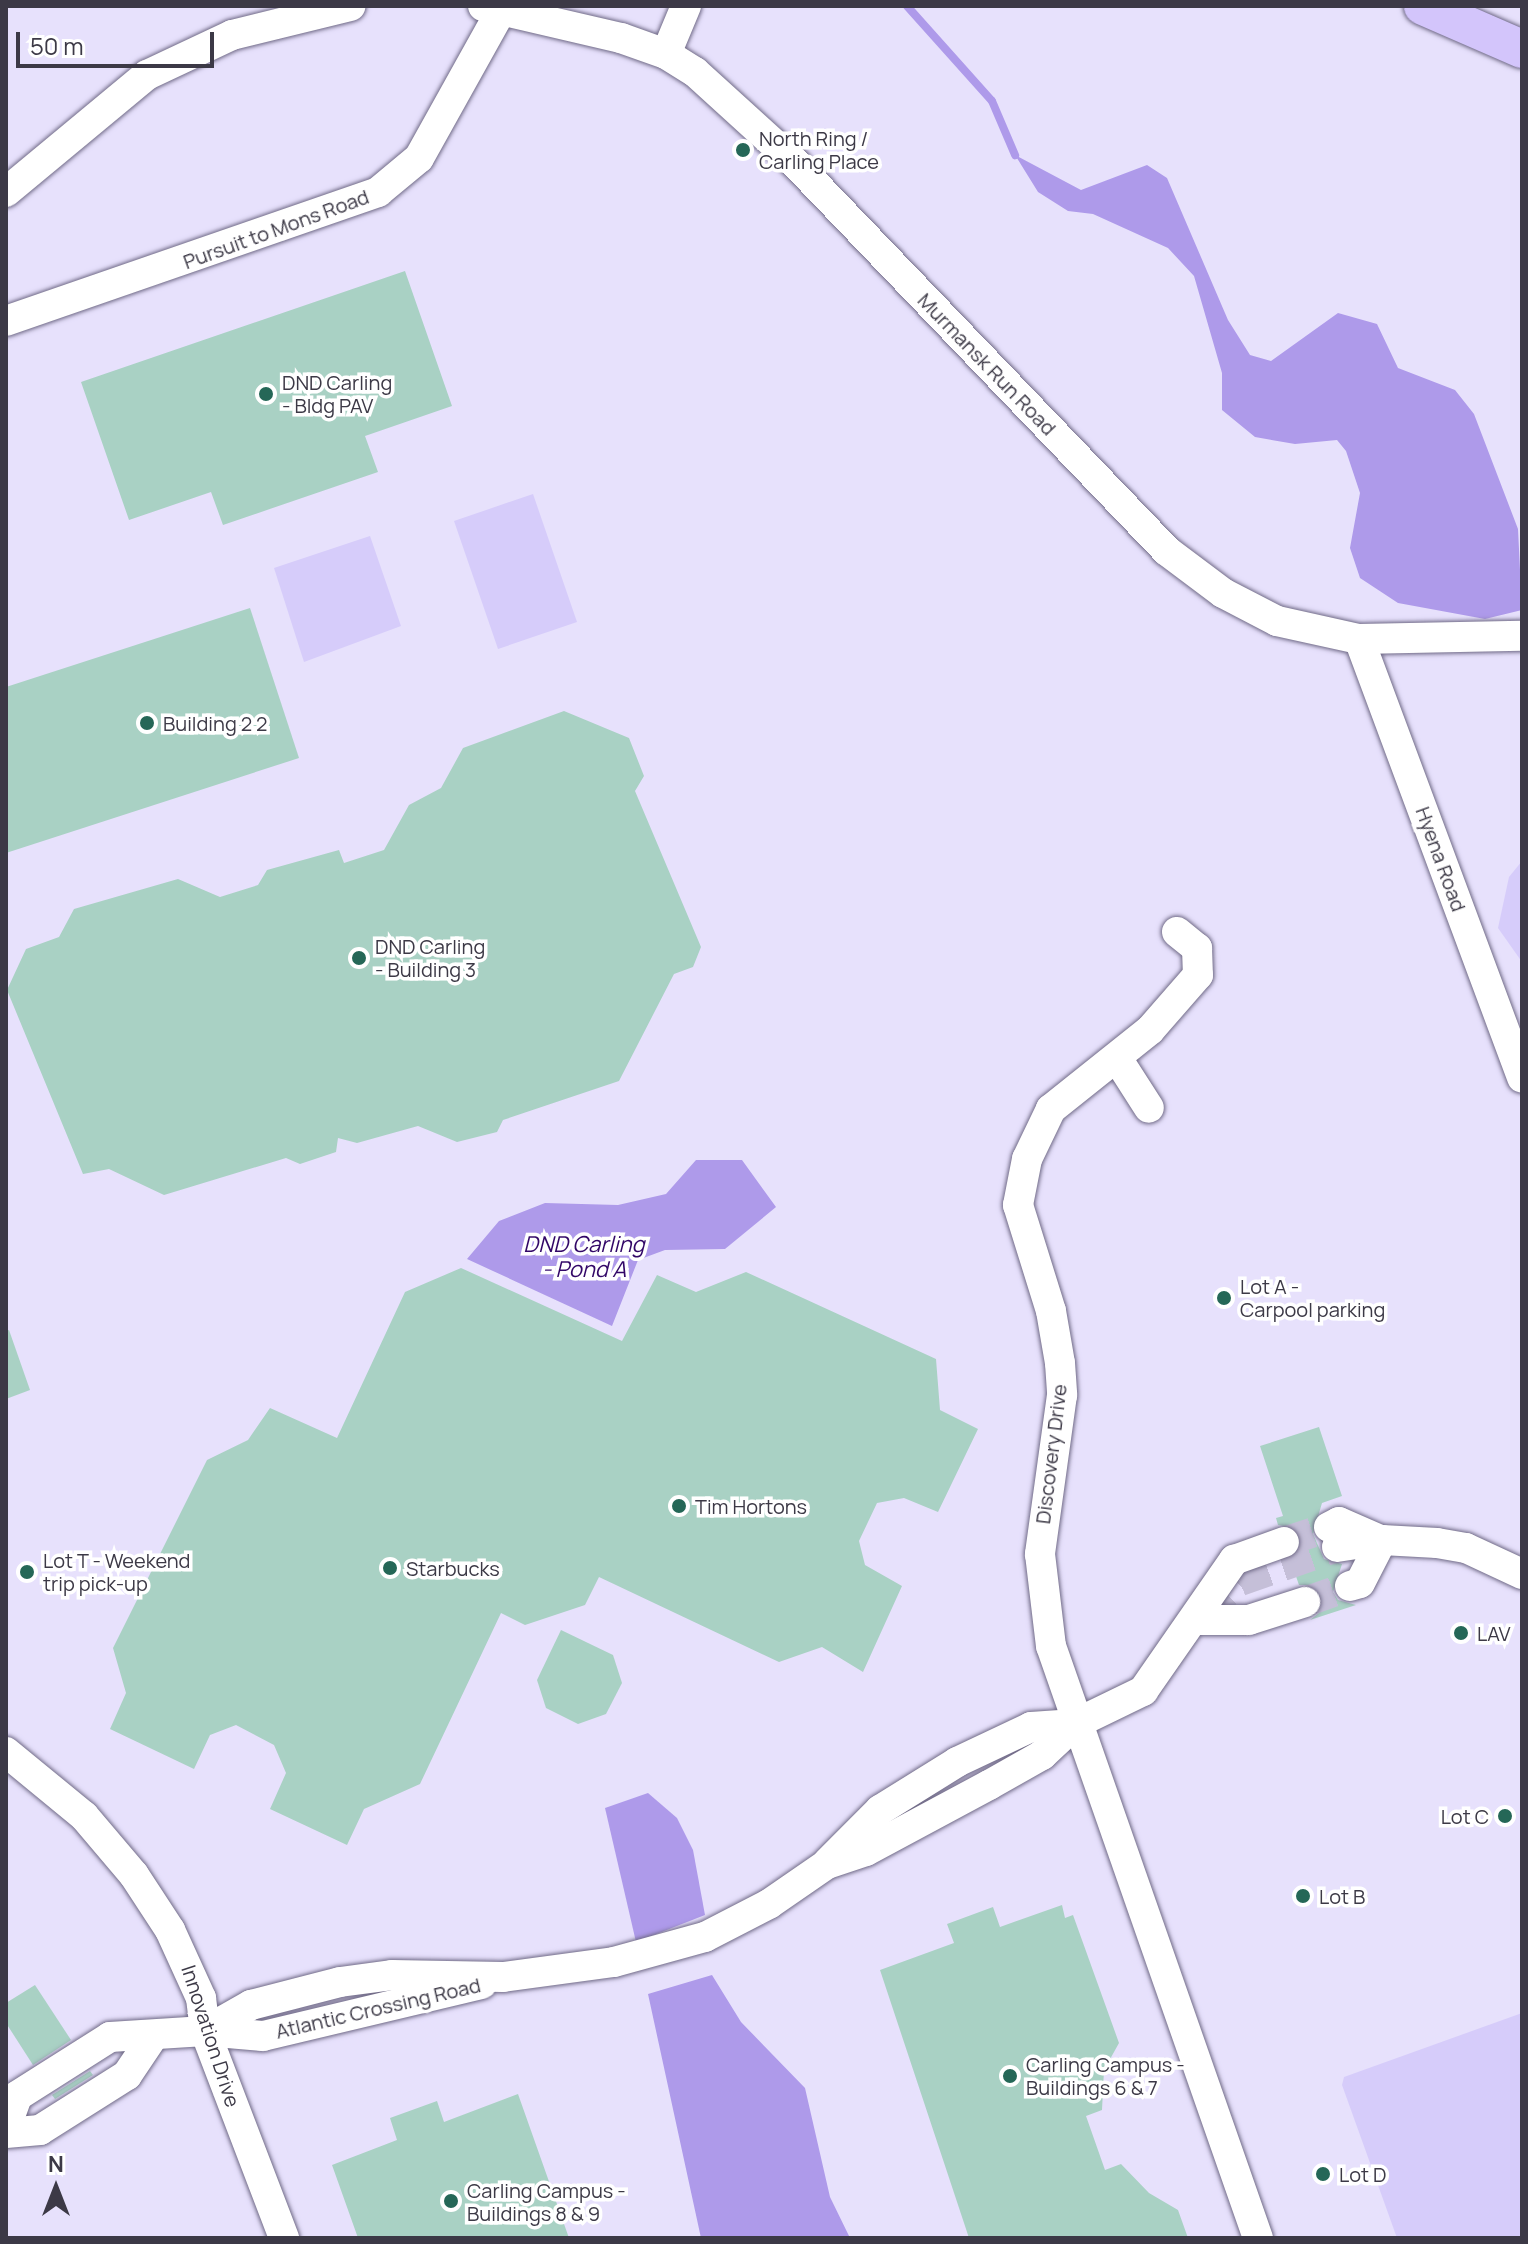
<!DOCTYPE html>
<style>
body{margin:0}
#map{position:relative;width:1528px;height:2244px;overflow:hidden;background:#e7e1fc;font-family:Manrope,sans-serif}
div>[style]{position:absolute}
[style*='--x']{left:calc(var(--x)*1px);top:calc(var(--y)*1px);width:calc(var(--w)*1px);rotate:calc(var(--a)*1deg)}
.green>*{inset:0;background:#d6ccfa}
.water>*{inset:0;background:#ae9aea}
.stream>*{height:8px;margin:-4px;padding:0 4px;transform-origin:4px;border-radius:4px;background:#ae9aea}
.building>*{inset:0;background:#a9d1c4}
.minor-tunnel>*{height:30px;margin-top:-15px;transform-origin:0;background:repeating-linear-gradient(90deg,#c5bfd8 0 30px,transparent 0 45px)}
.roads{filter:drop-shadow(0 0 2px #706a87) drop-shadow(0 0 2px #706a87)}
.minor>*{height:30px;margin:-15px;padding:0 15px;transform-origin:15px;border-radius:15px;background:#fff}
.major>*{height:38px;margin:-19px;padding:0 19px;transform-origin:19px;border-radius:19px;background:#d3c5fb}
.dots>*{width:22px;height:22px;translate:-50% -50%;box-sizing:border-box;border:4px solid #fff;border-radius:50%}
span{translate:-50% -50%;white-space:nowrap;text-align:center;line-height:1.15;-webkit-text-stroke:7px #fff;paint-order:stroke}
.poi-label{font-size:20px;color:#3c3946}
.left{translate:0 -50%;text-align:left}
.right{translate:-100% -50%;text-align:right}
.street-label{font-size:20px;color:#3c3946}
.water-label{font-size:22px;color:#320767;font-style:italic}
.frame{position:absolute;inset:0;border:8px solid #3c3946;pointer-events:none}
.north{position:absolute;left:16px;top:2148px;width:80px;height:80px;-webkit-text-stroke:6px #fff;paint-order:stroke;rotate:0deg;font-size:22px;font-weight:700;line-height:32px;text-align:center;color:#3c3946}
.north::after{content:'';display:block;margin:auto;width:28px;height:36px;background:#3c3946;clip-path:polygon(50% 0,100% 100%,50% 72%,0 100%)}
.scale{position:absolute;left:16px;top:32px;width:198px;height:36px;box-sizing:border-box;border:4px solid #3c3946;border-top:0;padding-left:10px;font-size:24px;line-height:28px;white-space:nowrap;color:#3c3946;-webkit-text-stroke:6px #fff;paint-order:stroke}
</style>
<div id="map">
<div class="green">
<i style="clip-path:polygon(533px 494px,577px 622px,498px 649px,454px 521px)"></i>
<i style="clip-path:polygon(370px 536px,401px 626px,304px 662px,274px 568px)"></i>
<i style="clip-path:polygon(1522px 861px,1522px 962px,1498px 928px,1509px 877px)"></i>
<i style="clip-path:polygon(1522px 2013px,1522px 2238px,1397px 2238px,1342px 2085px,1344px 2077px)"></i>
</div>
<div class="water">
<i style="clip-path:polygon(1015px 155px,1081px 190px,1147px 165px,1167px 178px,1228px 320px,1250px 355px,1271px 361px,1338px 313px,1377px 324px,1398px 368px,1455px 390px,1474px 414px,1518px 529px,1522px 610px,1485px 619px,1398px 603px,1360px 578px,1350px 548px,1360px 493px,1346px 451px,1337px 440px,1295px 444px,1255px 437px,1222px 410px,1222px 373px,1194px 276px,1168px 248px,1093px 214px,1068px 211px,1038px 192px)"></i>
<i style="clip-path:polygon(696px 1160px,742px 1160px,776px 1207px,725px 1249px,665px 1250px,638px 1260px,612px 1326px,467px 1259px,499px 1221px,545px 1203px,618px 1205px,666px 1194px)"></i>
<i style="clip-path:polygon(648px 1793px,677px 1818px,693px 1850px,705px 1915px,636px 1942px,605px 1808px)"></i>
<i style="clip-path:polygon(712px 1975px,741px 2022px,805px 2088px,830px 2197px,850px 2238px,701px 2238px,648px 1994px)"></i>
</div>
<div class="stream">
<i style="--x:907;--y:6;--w:127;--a:48.2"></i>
<i style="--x:992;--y:101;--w:59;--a:66.9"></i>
</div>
<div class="building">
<i style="clip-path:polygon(405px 271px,452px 406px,365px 436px,378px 472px,223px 525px,211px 492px,129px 520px,81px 382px)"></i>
<i style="clip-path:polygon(250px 608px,299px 758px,6px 853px,6px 687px)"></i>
<i style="clip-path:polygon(564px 711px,629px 738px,644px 776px,635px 791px,701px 947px,693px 967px,674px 974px,619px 1081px,503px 1120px,497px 1132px,457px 1142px,418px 1126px,357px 1143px,338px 1138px,336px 1152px,300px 1164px,286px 1158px,164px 1195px,109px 1169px,83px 1174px,7px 990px,26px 949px,59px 937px,74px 909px,178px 879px,220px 897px,258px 885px,267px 870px,339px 850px,344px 863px,384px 850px,409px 805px,441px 788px,463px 748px)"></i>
<i style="clip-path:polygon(461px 1268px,622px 1341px,657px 1275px,696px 1292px,746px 1272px,936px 1359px,940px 1410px,978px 1429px,938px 1512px,904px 1498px,877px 1503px,859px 1541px,865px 1565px,902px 1586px,863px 1672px,822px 1647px,779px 1662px,599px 1577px,585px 1605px,525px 1625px,501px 1613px,420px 1784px,364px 1809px,347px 1845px,270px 1809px,286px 1773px,274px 1745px,236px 1725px,210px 1735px,194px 1769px,110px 1729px,126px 1693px,113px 1648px,207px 1460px,248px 1440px,270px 1408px,337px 1438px,405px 1292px)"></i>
<i style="clip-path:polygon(9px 1330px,30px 1390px,6px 1399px,6px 1331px)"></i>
<i style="clip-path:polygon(1319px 1427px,1342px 1496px,1322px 1503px,1313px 1534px,1324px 1559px,1342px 1564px,1333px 1592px,1338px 1600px,1356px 1605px,1310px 1620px,1319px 1613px,1322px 1597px,1310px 1585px,1299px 1585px,1290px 1559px,1298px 1553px,1301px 1537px,1295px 1528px,1278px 1525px,1276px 1518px,1283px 1516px,1260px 1446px)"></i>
<i style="clip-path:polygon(561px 1630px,613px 1655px,622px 1683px,606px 1714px,578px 1724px,546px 1708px,537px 1680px)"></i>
<i style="clip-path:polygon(1062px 1905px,1065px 1918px,1073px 1915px,1119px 2043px,1104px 2070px,1102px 2110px,1086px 2116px,1105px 2170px,1121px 2164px,1149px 2193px,1178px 2210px,1188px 2238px,969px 2238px,880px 1970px,954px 1943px,947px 1924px,993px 1907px,1000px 1927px)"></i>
<i style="clip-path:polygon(35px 1985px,71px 2040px,33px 2065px,6px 2023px,6px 2003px)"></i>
<i style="clip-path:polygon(90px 2071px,93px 2075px,55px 2099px,52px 2095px)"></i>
<i style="clip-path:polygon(518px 2094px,569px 2238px,358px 2238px,332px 2165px,397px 2140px,390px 2118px,437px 2101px,444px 2122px)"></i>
</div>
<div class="minor-tunnel">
<i style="--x:1284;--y:1542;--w:47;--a:-18.4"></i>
<i style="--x:1305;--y:1602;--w:48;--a:-19.6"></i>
<i style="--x:1204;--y:1613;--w:48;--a:-41.6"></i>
<i style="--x:1240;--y:1581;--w:103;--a:-19.3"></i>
</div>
<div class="roads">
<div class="minor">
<i style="--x:483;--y:6;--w:142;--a:13.1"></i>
<i style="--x:621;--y:38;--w:48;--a:19.6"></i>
<i style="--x:666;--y:54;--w:34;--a:32"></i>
<i style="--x:695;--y:72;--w:134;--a:42.3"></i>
<i style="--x:794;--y:162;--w:539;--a:46.2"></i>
<i style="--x:1167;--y:551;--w:70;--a:36.9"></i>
<i style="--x:1223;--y:593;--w:61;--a:27.4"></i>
<i style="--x:1277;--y:621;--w:84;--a:12.4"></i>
<i style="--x:1359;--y:639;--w:163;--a:-1.1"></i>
<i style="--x:666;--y:54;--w:52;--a:-67.4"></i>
<i style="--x:6;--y:192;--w:183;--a:-39.7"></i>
<i style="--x:147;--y:75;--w:94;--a:-25.2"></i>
<i style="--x:232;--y:35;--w:122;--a:-13.8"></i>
<i style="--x:6;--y:321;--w:394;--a:-19.1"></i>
<i style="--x:378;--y:192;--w:53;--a:-39.7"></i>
<i style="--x:419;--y:158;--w:171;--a:-60.9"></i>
<i style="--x:1359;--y:639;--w:468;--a:69.6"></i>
<i style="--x:1177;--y:932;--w:26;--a:39"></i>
<i style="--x:1197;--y:948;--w:27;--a:88"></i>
<i style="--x:1198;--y:975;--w:73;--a:131.1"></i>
<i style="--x:1150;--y:1030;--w:127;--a:141.4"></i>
<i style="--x:1051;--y:1109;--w:55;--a:115.6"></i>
<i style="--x:1027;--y:1159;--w:47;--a:101.1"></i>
<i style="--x:1018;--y:1205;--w:111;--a:72.7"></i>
<i style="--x:1051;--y:1311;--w:53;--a:80.2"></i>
<i style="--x:1060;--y:1363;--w:32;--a:86"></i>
<i style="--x:1062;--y:1395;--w:161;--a:97.9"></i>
<i style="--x:1040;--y:1554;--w:93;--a:83.2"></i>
<i style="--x:1051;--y:1646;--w:627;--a:70.73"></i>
<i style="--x:1117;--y:1058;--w:59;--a:57.4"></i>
<i style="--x:1329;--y:1527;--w:11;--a:-27"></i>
<i style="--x:1339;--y:1522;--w:45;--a:23.7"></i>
<i style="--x:1337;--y:1547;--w:46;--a:-8.8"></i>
<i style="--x:1382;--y:1540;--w:55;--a:3.1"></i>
<i style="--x:1437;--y:1543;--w:29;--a:10"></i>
<i style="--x:1466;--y:1548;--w:62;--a:24.9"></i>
<i style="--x:1350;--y:1586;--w:10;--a:-17"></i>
<i style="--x:1360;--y:1583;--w:48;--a:-62.9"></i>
<i style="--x:1196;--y:1620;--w:53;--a:0"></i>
<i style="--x:1249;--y:1620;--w:59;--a:-17.8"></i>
<i style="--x:6;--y:1752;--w:101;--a:39.4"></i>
<i style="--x:84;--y:1816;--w:77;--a:49.7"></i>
<i style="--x:134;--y:1875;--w:66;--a:56.8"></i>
<i style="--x:170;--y:1930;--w:75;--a:65.5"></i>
<i style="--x:201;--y:1998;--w:33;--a:83"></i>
<i style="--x:205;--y:2031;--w:222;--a:69.1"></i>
<i style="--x:828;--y:1862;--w:74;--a:-45"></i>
<i style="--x:880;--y:1810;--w:91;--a:-31.9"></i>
<i style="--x:957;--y:1762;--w:82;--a:-25.3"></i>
<i style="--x:1031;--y:1727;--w:44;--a:-3.9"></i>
<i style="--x:205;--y:2031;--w:53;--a:-29.5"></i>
<i style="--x:251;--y:2005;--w:92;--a:-14.5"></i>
<i style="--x:340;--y:1982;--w:52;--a:-7.7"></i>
<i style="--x:392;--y:1975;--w:111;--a:1"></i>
<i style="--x:503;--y:1977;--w:112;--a:-7.7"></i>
<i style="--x:614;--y:1962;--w:94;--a:-15.4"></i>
<i style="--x:705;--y:1937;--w:72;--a:-27.3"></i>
<i style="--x:769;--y:1904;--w:70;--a:-34.6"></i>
<i style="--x:827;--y:1864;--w:41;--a:-18.4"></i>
<i style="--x:866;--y:1851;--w:140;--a:-28.2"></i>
<i style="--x:989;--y:1785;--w:61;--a:-29.5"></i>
<i style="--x:1042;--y:1755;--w:45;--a:-43.2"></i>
<i style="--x:1075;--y:1724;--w:76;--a:-25.9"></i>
<i style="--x:1143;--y:1691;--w:160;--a:-55.2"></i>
<i style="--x:1234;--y:1560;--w:53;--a:-19.8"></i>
<i style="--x:6;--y:2127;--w:33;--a:-70"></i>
<i style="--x:17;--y:2096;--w:110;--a:-32.4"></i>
<i style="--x:110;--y:2037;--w:95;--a:-3.6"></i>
<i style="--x:205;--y:2031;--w:58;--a:4.9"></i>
<i style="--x:263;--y:2036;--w:225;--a:-13.4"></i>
<i style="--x:6;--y:2133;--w:34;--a:-5"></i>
<i style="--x:40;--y:2130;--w:103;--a:-32.3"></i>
<i style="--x:127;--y:2075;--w:45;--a:-56"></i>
</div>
<div class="major">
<i style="--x:1423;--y:6;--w:108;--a:23.5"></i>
</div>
</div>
<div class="dots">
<i style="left:743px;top:150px;background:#256757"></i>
<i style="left:266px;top:394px;background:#256757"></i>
<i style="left:147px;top:723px;background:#256757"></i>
<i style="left:359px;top:958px;background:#256757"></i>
<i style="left:1224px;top:1298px;background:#256757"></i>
<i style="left:679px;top:1506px;background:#256757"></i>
<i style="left:390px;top:1568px;background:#256757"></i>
<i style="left:27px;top:1572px;background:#256757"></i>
<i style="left:1461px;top:1633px;background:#256757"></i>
<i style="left:1505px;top:1816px;background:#256757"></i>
<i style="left:1303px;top:1896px;background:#256757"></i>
<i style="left:1010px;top:2076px;background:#256757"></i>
<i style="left:1323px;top:2174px;background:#256757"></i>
<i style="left:451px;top:2201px;background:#256757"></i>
</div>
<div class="poi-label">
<span class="left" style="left:759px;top:150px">North Ring /<br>Carling Place</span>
<span class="left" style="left:282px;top:394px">DND Carling<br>- Bldg PAV</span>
<span class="left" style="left:163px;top:723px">Building 2 2</span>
<span class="left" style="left:375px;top:958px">DND Carling<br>- Building 3</span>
<span class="left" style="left:1240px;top:1298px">Lot A -<br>Carpool parking</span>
<span class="left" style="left:695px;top:1506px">Tim Hortons</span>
<span class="left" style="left:43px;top:1572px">Lot T - Weekend<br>trip pick-up</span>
<span class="left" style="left:406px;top:1568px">Starbucks</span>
<span class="left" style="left:1477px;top:1633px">LAV</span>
<span class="right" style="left:1489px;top:1816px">Lot C</span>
<span class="left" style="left:1319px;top:1896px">Lot B</span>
<span class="left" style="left:1026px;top:2076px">Carling Campus -<br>Buildings 6 &amp; 7</span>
<span class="left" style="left:1339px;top:2174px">Lot D</span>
<span class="left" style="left:467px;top:2202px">Carling Campus -<br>Buildings 8 &amp; 9</span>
</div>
<div class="street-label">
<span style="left:276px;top:229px;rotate:-20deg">Pursuit to Mons Road</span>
<span style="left:987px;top:364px;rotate:46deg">Murmansk Run Road</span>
<span style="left:1441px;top:859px;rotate:70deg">Hyena Road</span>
<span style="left:1051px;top:1454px;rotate:-83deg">Discovery Drive</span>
<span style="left:378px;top:2008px;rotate:-13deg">Atlantic Crossing Road</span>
<span style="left:211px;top:2036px;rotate:72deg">Innovation Drive</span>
</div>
<div class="water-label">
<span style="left:584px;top:1257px">DND Carling<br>- Pond A</span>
</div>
<div class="frame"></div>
<div class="north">N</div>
<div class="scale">50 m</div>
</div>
